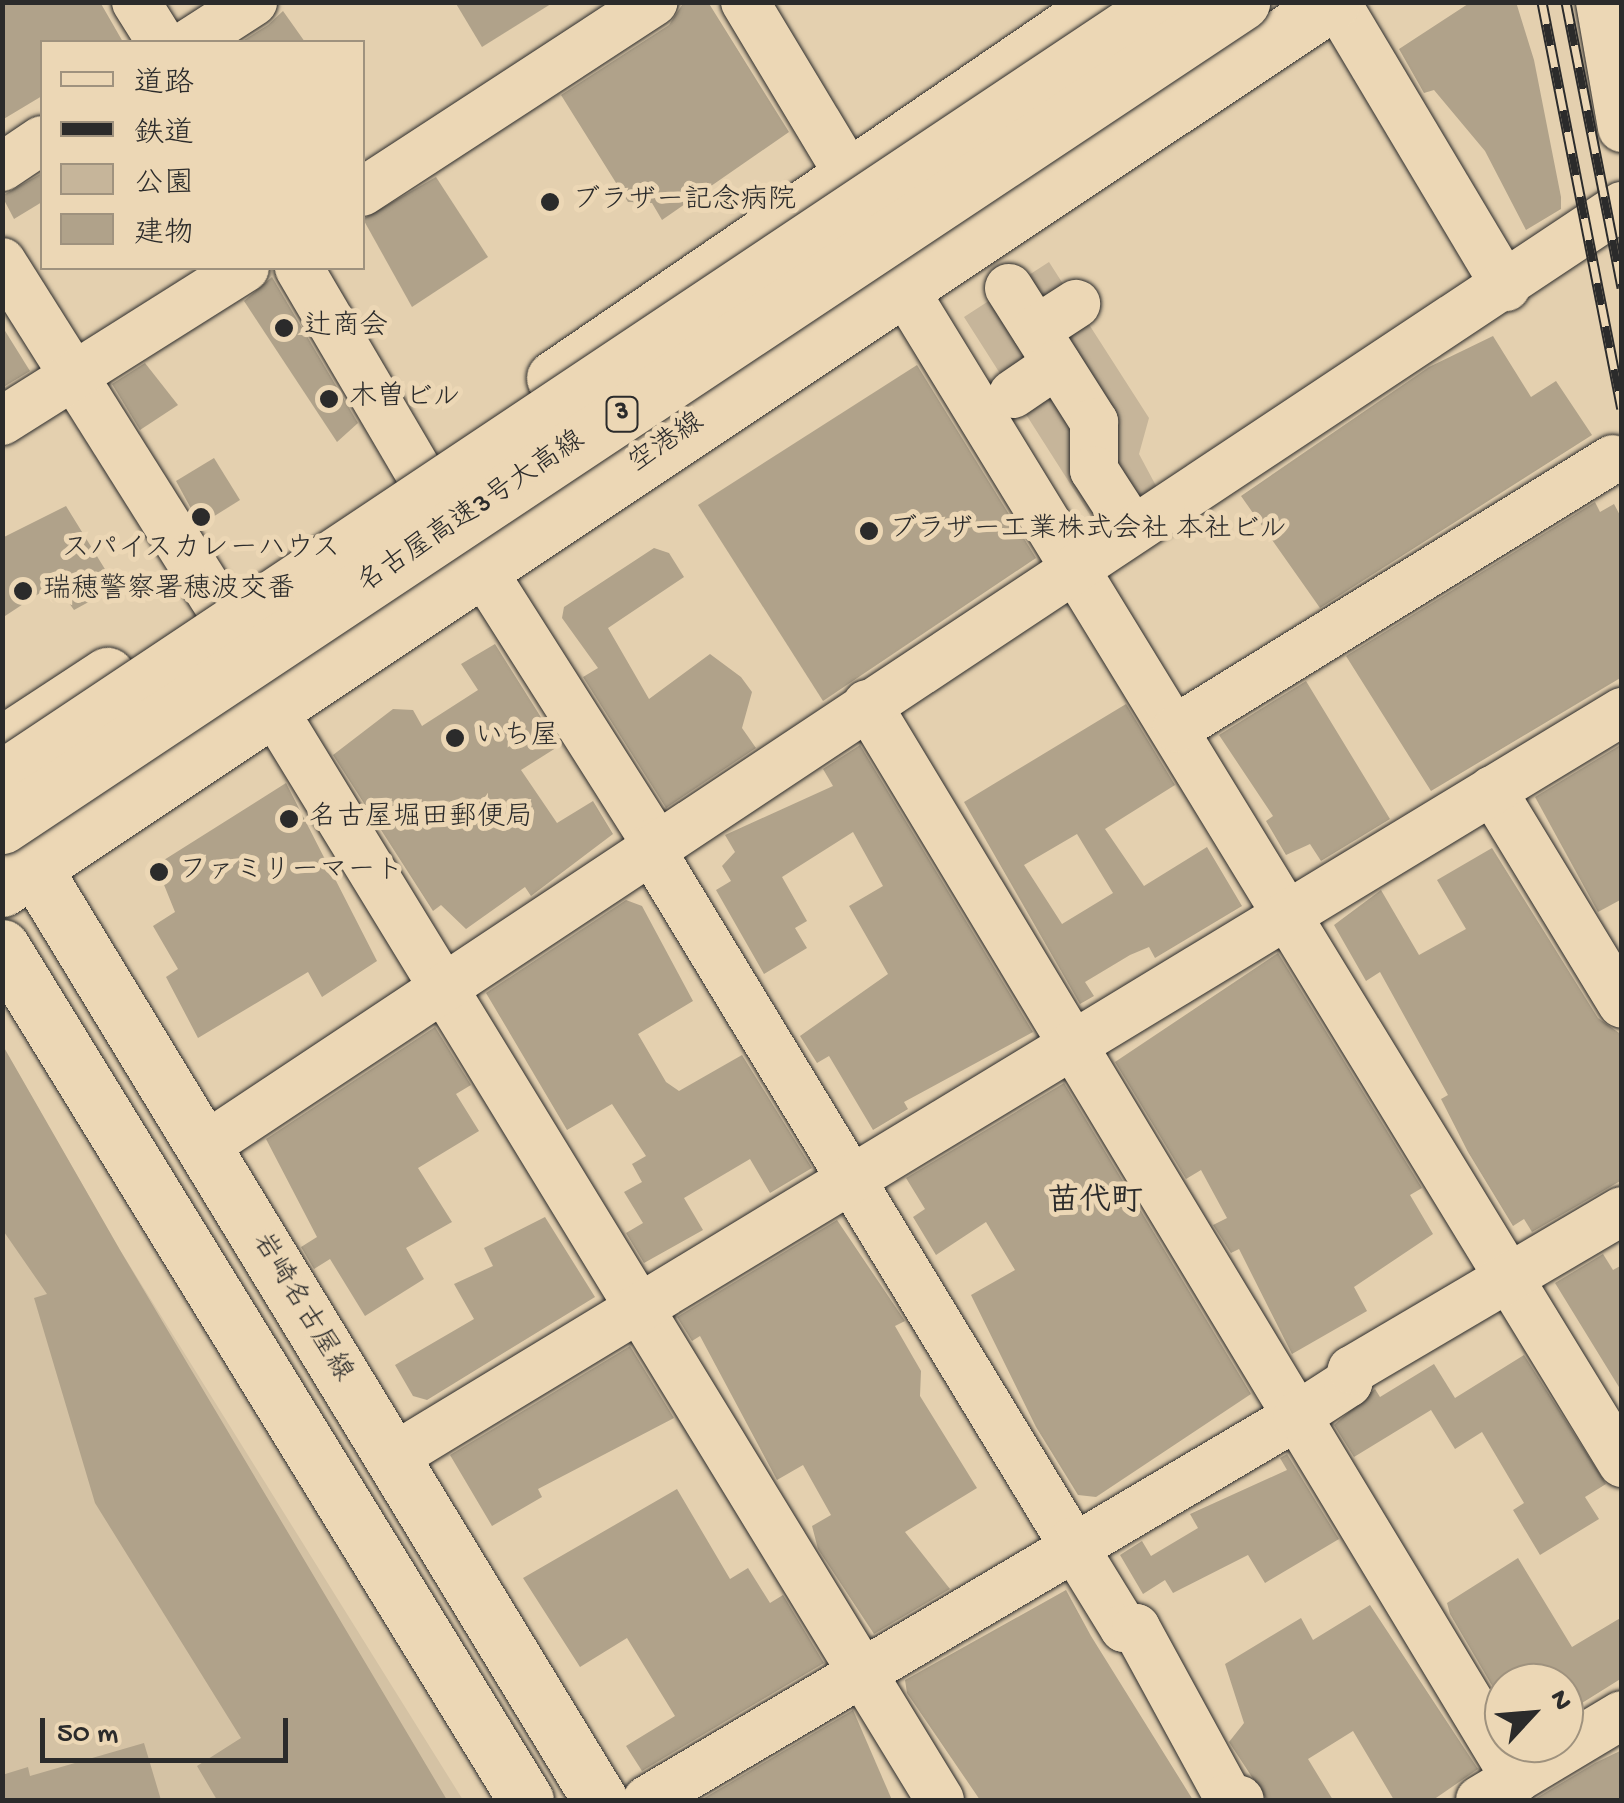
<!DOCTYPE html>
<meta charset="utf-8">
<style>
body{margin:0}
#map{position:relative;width:1624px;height:1803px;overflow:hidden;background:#e4d0af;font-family:"Gochi Hand","Klee One",sans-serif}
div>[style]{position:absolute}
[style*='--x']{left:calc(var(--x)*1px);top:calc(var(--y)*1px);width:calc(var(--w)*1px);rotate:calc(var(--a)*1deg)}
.built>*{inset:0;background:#d4c2a4}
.green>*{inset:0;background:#c6b59a}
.building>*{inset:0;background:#b0a28a}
.roads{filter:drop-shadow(0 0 2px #2b2b2b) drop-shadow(0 0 2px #2b2b2b)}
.minor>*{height:48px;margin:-24px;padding:0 24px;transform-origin:24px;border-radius:24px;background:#ecd7b5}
.major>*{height:55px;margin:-27.5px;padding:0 27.5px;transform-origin:27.5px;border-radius:27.5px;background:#ecd7b5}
.rail>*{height:11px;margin-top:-5.5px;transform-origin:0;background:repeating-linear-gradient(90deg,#ecd7b5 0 22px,#2b2b2b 0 44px);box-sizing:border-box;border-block:2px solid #2b2b2b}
.bridges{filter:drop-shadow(0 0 2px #2b2b2b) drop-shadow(0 0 2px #2b2b2b)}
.highway-bridge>*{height:55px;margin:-27.5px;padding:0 27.5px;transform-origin:27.5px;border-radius:27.5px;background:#ecd7b5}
.dots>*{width:28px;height:28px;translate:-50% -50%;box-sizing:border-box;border:5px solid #ecd7b5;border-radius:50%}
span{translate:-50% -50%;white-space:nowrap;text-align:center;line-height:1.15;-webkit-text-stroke:10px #ecd7b5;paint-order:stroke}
.shield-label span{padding:2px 8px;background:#ecd7b5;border:2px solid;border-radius:8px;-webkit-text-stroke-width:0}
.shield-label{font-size:25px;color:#2b2b2b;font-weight:700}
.poi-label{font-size:28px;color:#2b2b2b}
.left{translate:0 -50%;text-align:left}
.street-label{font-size:28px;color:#2b2b2b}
.quarter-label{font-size:32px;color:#2b2b2b;font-weight:700}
.frame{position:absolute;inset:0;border:5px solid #2b2b2b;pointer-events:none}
.legend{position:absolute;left:40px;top:40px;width:325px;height:230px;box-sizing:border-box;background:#ecd7b5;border:2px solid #9f927e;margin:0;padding:12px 18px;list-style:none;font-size:30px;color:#2b2b2b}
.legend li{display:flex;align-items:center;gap:20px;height:50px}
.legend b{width:50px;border:2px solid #9f927e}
.north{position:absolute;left:1484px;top:1663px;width:100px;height:100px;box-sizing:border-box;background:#ecd7b5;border:2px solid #9f927e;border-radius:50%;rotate:64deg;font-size:28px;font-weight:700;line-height:40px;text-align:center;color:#2b2b2b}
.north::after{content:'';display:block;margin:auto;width:35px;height:45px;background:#2b2b2b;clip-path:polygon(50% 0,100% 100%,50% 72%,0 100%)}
.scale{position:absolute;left:40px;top:1718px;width:248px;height:45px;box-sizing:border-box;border:5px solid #2b2b2b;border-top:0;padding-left:12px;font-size:30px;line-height:35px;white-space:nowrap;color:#2b2b2b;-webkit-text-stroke:8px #ecd7b5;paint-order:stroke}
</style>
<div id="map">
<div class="built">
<i style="clip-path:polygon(2px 1045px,120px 1250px,463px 1800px,3px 1800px)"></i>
</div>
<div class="green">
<i style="clip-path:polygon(1049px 262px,1149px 418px,1139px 454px,1162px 497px,1104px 537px,964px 317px)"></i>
</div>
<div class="building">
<i style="clip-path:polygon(2px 2px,100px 2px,123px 42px,42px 42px,42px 96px,2px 120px)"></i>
<i style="clip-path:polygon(455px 2px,554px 2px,482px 47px)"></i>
<i style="clip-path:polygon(684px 2px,708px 2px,789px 132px,662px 220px,652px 203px,628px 202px,561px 95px,669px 25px)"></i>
<i style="clip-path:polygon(1471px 2px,1516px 2px,1534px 60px,1561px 197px,1561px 209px,1526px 230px,1485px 151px,1434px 90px,1424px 93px,1399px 49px)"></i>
<i style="clip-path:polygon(283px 11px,305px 42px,241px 42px,268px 25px)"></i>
<i style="clip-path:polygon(42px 173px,42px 202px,14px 219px,2px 196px)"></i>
<i style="clip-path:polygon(436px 177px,488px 257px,412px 307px,363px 219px)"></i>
<i style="clip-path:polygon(272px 277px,358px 423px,337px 442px,244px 301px)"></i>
<i style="clip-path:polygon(2px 326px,30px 371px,2px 388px)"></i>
<i style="clip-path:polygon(1493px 336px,1531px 397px,1556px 381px,1592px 435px,1320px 608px,1241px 496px,1429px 367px)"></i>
<i style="clip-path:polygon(145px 363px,178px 405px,140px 430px,112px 384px)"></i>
<i style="clip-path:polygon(917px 365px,1036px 558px,823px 701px,698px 505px)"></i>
<i style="clip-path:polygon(214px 458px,240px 500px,200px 525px,176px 481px)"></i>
<i style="clip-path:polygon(1595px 502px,1600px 512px,1614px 504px,1622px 519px,1622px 677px,1431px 791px,1346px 656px)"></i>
<i style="clip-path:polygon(66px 506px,116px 587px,74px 610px,55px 583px,2px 618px,2px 538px)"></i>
<i style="clip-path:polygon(654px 548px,669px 553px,684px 577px,608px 628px,649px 699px,710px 654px,741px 677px,752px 692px,742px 728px,756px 748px,666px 808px,583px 677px,598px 668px,562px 618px,564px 607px)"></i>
<i style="clip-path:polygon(495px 644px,559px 746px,521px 770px,557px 823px,593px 801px,613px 834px,531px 896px,525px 887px,466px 929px,441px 905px,433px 911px,333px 755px,393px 709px,413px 710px,422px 726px,478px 690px,461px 664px)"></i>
<i style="clip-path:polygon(1306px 681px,1390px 819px,1321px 861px,1310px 844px,1286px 855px,1266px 821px,1273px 816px,1219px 735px)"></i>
<i style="clip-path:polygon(evenodd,1126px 704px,1175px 785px,1105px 829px,1144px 886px,1207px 847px,1242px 906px,1155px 958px,1149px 947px,1130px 955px,1085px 982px,1094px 996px,1080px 1004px,964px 802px,1126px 704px,1077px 834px,1113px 893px,1062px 924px,1024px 865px,1077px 834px)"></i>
<i style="clip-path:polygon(1622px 744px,1622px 899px,1598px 912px,1535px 797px)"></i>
<i style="clip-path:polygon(860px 745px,1033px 1032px,904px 1102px,908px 1109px,873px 1130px,829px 1056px,817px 1063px,800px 1036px,888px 974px,849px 906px,883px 886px,853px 832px,782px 877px,807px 921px,795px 928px,807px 948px,764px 974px,716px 890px,731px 881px,722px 866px,735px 852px,725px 835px,833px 786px,823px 769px)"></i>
<i style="clip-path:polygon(286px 783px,377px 961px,322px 997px,308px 972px,198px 1038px,166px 977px,178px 969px,153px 926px,175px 912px,156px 865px)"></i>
<i style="clip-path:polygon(1492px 848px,1598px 1018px,1622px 1035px,1622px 1180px,1532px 1232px,1524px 1219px,1513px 1226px,1468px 1152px,1441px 1099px,1448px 1095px,1380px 972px,1366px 981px,1334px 925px,1381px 890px,1419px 955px,1466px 929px,1437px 880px)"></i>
<i style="clip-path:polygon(626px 900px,642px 906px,693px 1001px,638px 1034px,666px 1082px,679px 1091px,742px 1055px,812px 1168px,770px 1193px,750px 1159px,684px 1198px,703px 1230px,644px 1263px,626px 1233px,643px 1223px,624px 1192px,642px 1182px,632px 1164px,646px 1156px,612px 1104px,567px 1130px,486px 993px)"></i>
<i style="clip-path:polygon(1278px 953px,1422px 1188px,1410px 1195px,1433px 1234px,1354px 1287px,1367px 1311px,1292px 1354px,1239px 1249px,1231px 1253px,1213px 1225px,1227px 1218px,1201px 1170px,1186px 1179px,1115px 1062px)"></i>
<i style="clip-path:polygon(435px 1027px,471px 1085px,456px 1094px,479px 1131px,418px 1168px,452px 1222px,406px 1248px,424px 1279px,365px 1316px,330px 1259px,314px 1269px,301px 1247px,317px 1237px,266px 1139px)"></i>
<i style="clip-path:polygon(2px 1044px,120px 1250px,447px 1800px,217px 1800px,197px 1766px,241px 1738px,95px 1503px,34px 1298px,47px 1294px,2px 1229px)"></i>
<i style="clip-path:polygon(1064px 1083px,1251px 1394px,1096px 1497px,1078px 1495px,1036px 1427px,971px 1295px,1015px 1270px,986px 1222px,936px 1255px,913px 1217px,925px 1209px,906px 1178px)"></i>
<i style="clip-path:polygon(545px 1217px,595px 1297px,427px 1400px,413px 1396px,395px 1365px,474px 1319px,454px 1284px,493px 1266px,484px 1248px)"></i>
<i style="clip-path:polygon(837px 1220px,905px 1321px,895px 1326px,921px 1371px,920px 1396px,977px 1488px,905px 1532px,950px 1589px,874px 1634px,818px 1549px,812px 1526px,831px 1515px,803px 1465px,777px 1480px,700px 1336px,692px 1341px,677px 1317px)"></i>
<i style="clip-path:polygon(1603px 1254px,1613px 1270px,1622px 1265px,1622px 1392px,1555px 1283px)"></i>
<i style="clip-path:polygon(630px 1346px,674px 1418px,538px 1489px,542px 1497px,492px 1526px,450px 1455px)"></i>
<i style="clip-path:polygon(1524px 1355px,1606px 1484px,1585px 1497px,1599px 1519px,1540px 1555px,1513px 1510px,1524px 1503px,1482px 1432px,1455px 1449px,1431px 1410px,1354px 1457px,1334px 1425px,1375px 1389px,1380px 1397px,1434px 1364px,1455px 1398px)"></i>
<i style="clip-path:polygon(1287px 1454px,1339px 1539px,1265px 1583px,1248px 1555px,1173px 1593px,1165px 1580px,1143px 1594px,1120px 1555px,1142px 1541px,1151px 1556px,1198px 1528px,1190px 1514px,1287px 1470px,1280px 1458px)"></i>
<i style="clip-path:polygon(677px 1489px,730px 1579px,748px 1568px,770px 1603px,783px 1595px,824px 1663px,642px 1771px,626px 1746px,675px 1716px,627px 1638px,580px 1667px,523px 1578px)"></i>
<i style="clip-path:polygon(1518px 1558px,1572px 1647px,1622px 1617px,1622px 1678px,1574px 1708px,1564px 1683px,1504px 1683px,1504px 1706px,1450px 1614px,1447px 1603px)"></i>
<i style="clip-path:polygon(1066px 1590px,1091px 1636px,1193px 1800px,980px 1800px,907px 1693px,905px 1680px)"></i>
<i style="clip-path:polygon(1370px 1605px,1478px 1769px,1433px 1800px,1394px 1800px,1353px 1731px,1308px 1759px,1333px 1800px,1267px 1800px,1229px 1742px,1244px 1723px,1225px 1664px,1301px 1618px,1313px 1640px)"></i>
<i style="clip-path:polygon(853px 1710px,892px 1800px,701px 1800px,716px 1791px)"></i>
<i style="clip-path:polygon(144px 1743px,161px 1800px,2px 1800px,2px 1775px,28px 1767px,30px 1776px)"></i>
<i style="clip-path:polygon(1622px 1750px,1622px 1800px,1533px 1800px,1595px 1763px)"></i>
</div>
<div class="roads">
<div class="minor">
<i style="--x:136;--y:2;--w:47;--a:58"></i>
<i style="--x:745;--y:2;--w:202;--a:59"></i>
<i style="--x:849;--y:175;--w:123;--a:64.5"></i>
<i style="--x:902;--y:286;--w:1380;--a:58.54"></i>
<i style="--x:1336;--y:2;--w:332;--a:59.2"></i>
<i style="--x:1600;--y:2;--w:128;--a:80.1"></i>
<i style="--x:191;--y:42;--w:74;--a:-32.8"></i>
<i style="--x:2;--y:167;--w:48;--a:-34"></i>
<i style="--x:362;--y:192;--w:348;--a:-33.1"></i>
<i style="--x:2;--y:262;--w:403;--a:57.8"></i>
<i style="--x:299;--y:268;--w:235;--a:59.6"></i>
<i style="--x:1009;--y:288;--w:159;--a:57.6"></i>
<i style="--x:1094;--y:422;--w:48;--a:90"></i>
<i style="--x:1094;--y:470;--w:61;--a:57.1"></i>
<i style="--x:1036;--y:330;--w:48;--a:-33"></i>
<i style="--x:1013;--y:394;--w:53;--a:-34.3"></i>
<i style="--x:2;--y:421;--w:287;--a:-32.2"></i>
<i style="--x:481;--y:568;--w:325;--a:57.6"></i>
<i style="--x:655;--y:842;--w:27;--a:75"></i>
<i style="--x:662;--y:868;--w:788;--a:58.75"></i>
<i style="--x:1071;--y:1542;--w:101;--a:58.4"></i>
<i style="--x:1124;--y:1628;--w:12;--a:0"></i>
<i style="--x:1136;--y:1628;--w:192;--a:61.4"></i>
<i style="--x:1228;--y:1797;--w:12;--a:14"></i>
<i style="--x:867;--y:704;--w:1256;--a:58.88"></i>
<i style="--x:271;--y:706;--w:1282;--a:58.55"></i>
<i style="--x:1177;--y:728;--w:512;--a:-31.67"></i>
<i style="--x:1492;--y:790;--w:250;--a:58.7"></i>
<i style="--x:204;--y:1147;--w:1702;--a:-33.57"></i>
<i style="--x:392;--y:1458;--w:1439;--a:-31.24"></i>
<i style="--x:647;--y:1800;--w:755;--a:-30.57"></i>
<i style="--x:1297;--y:1416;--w:61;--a:-32.9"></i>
<i style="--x:1348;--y:1383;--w:14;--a:-73"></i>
<i style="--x:1352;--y:1370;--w:313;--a:-30.5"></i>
<i style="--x:1480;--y:1800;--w:165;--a:-30.9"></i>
</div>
<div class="major">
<i style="--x:554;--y:378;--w:667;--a:-34.31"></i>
<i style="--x:2;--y:744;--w:126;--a:-33.3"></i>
<i style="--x:15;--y:837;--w:1127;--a:58.72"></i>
<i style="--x:2;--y:889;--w:1599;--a:-33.68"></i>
<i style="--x:2;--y:947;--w:1001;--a:58.44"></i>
</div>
</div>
<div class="rail">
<i style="--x:1542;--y:2;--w:414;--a:78.9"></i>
<i style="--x:1566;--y:2;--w:291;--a:78.9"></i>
</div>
<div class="bridges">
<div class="highway-bridge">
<i style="--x:2;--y:778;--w:1398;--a:-33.71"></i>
<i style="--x:2;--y:826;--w:1489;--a:-33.6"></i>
</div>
</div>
<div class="dots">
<i style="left:550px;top:202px;background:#2b2b2b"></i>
<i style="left:284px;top:328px;background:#2b2b2b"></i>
<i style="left:329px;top:399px;background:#2b2b2b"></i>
<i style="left:201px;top:517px;background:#2b2b2b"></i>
<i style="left:869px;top:531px;background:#2b2b2b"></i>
<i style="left:23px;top:591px;background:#2b2b2b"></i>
<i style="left:455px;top:738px;background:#2b2b2b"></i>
<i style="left:289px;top:819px;background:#2b2b2b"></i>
<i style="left:159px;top:872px;background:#2b2b2b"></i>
</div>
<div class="shield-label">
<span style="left:622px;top:414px">3</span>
</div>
<div class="poi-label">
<span class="left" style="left:572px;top:202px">ブラザー記念病院</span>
<span class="left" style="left:304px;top:328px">辻商会</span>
<span class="left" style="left:349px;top:399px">木曽ビル</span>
<span class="left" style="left:889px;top:531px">ブラザー工業株式会社 本社ビル</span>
<span style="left:201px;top:550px">スパイスカレーハウス</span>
<span class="left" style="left:43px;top:591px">瑞穂警察署穂波交番</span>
<span class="left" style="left:475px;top:738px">いち屋</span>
<span class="left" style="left:309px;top:819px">名古屋堀田郵便局</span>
<span class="left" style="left:179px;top:872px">ファミリーマート</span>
</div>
<div class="street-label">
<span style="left:667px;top:444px;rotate:-34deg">空港線</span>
<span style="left:472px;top:513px;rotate:-34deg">名古屋高速3号大高線</span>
<span style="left:301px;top:1308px;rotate:59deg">岩崎名古屋線</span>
</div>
<div class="quarter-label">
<span style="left:1095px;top:1203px">苗代町</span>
</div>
<div class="frame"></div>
<ul class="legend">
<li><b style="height:12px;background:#ecd7b5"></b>道路</li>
<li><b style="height:12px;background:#2b2b2b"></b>鉄道</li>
<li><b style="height:28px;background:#c6b59a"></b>公園</li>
<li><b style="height:28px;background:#b0a28a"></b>建物</li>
</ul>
<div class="north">N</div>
<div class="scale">50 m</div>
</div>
